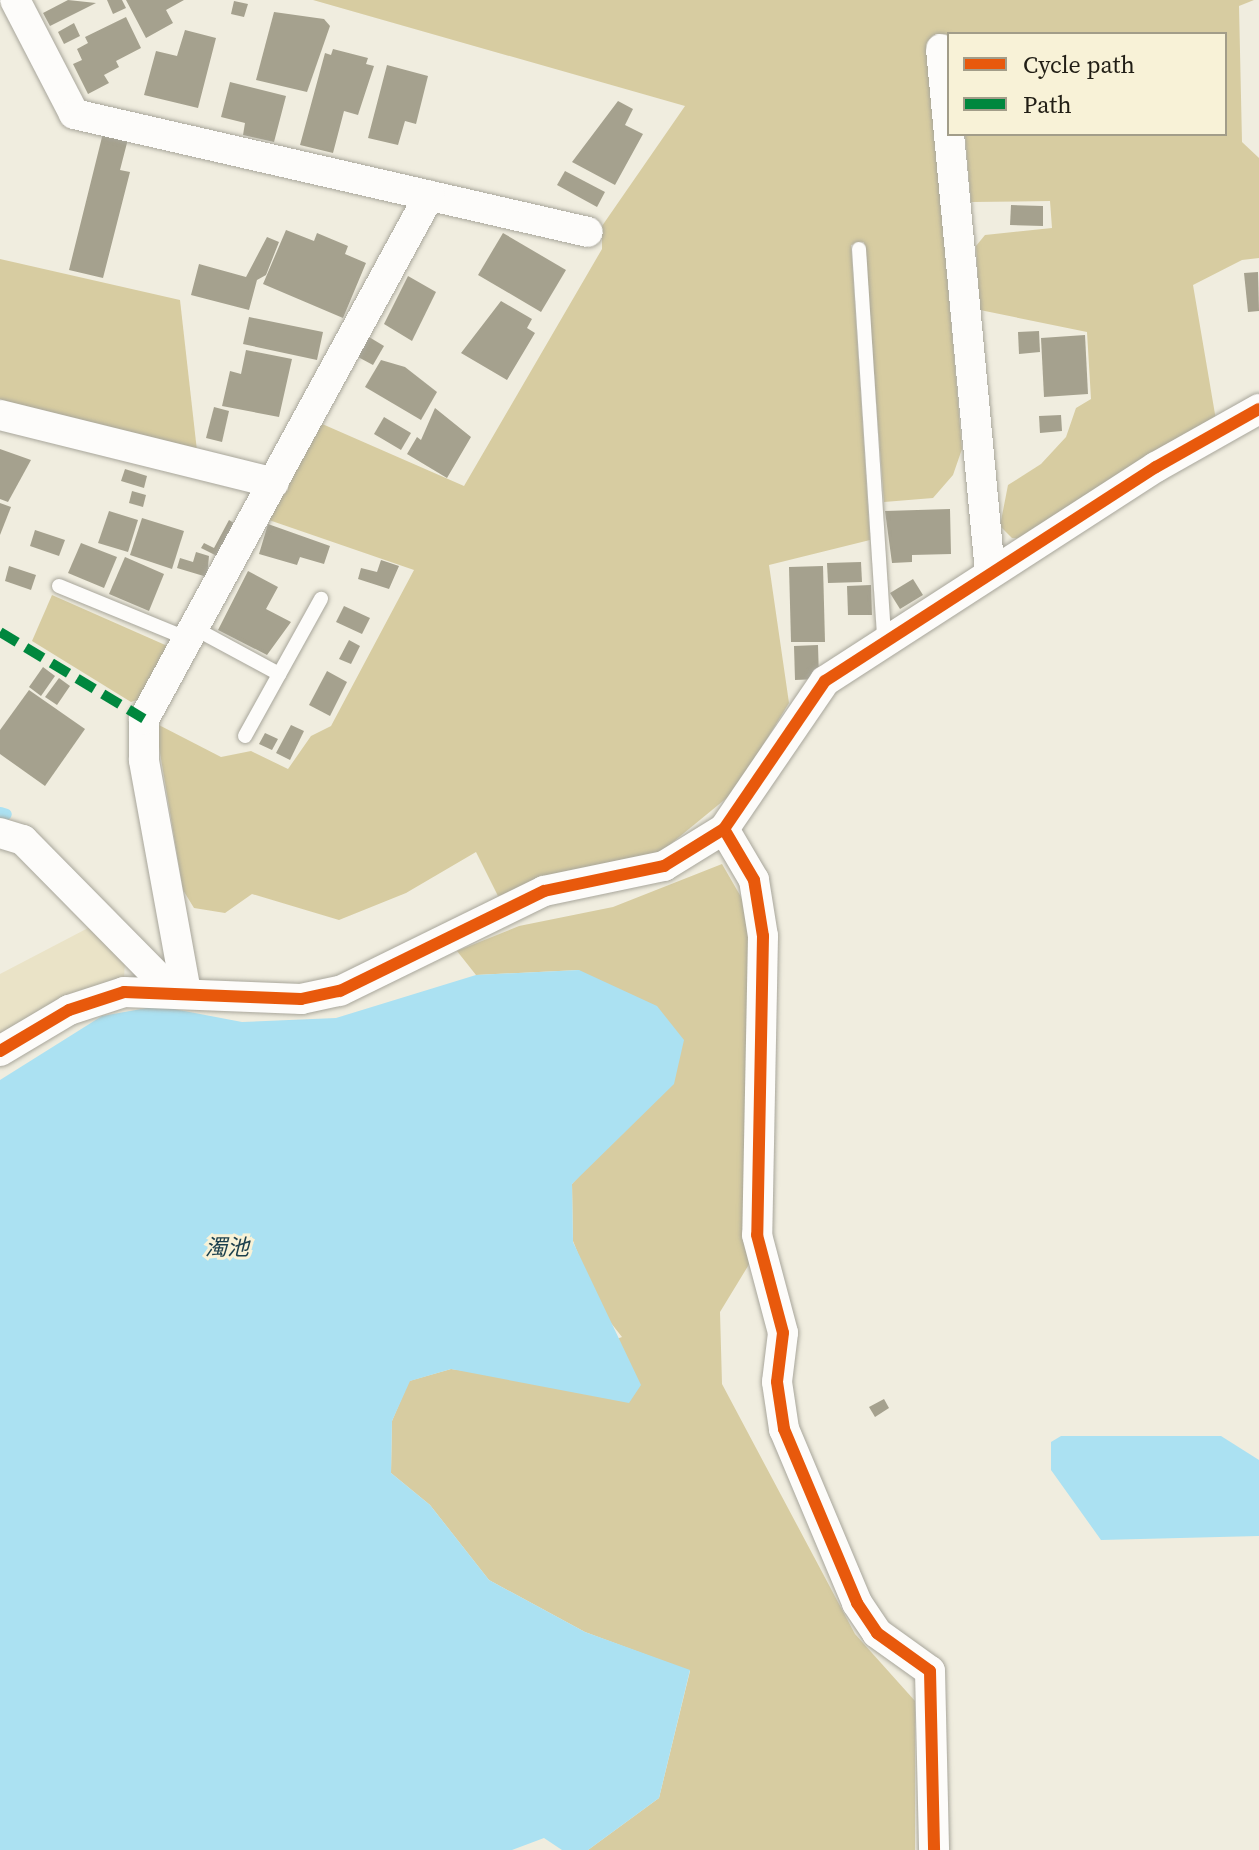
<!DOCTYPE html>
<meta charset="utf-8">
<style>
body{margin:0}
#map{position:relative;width:1259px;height:1850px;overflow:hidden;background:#f0eddf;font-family:"Source Serif 4","Noto Sans JP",serif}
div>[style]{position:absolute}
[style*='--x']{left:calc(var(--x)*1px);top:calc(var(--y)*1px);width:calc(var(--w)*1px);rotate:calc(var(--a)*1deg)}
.green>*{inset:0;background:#eae3c7}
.forest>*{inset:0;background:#d7cca1}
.water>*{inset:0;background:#abe1f2}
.stream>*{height:11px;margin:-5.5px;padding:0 5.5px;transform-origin:5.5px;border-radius:5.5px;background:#abe1f2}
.building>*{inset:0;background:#a5a18e}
.roads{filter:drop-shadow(0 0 2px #a8a69b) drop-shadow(0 0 2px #a8a69b)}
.lane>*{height:14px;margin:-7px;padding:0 7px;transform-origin:7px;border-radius:7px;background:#fdfcfa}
.street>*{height:30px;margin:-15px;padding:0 15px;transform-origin:15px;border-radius:15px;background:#fdfcfa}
.quiet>*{height:10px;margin-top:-5px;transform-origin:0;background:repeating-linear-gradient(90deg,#00873e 0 20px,transparent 0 30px)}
.cycleway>*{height:12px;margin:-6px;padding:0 6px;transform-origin:6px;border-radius:6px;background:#e8590c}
span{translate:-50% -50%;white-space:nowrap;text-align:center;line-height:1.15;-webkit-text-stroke:6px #f8f2d7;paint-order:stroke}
.water-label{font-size:22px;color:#1c404d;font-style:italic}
.legend{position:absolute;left:947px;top:32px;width:280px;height:104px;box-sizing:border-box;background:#f8f2d7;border:2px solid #a29d89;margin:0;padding:10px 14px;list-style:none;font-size:24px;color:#211e15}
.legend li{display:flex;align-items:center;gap:16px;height:40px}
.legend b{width:40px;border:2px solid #a29d89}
</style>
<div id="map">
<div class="green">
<i style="clip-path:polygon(90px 927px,125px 961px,124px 979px,0 1039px,0 974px)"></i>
</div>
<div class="forest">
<i style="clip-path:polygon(313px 0,1254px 0,1239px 6px,1242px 142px,1259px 158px,1259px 258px,1242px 260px,1193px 285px,1216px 420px,1027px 539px,1012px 538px,1000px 526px,1008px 485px,1041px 464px,1066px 437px,1076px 408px,1091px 399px,1087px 332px,980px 310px,976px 246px,985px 235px,1052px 228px,1050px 201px,971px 202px,965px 134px,1225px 134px,1225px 34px,949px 34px,949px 41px,927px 44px,962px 449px,953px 475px,933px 498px,884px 502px,864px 242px,851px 245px,870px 540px,769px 565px,789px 703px,734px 792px,656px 856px,498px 896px,476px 852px,406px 893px,339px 920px,252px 894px,225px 913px,194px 908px,183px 890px,155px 723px,221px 757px,251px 751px,288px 769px,311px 736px,331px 726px,414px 570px,266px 519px,320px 423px,464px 486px,602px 249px,602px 226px,685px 106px)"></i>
<i style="clip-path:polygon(0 259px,180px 300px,197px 451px,0 406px)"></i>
<i style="clip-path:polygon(52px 595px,172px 648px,148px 696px,131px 702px,32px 641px)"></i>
<i style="clip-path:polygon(722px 864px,763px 935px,759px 1248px,720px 1312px,722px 1384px,855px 1634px,915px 1701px,915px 1850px,588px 1850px,659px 1798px,690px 1671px,585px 1632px,489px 1580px,430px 1505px,391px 1473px,392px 1421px,409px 1381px,451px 1369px,512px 1377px,622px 1337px,600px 1309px,573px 1241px,572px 1184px,617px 1134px,579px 970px,476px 975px,457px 951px,519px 926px,613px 907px)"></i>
</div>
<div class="water">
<i style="clip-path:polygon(579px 970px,657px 1006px,684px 1040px,674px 1084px,572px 1184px,573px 1242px,641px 1385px,629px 1403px,451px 1369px,410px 1381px,392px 1421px,391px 1473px,430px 1505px,489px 1580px,585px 1632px,690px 1670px,659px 1798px,588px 1850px,562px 1850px,544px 1838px,512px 1850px,0 1850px,0 1080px,102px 1016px,158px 1006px,242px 1022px,336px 1018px,476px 975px)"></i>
<i style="clip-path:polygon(1061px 1436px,1221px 1436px,1259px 1460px,1259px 1536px,1101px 1540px,1051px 1470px,1051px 1442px)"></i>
</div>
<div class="stream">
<i style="--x:0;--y:812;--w:6;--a:18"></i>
</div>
<div class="building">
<i style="clip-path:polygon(68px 0,96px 3px,50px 26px,43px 13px)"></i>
<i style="clip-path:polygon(107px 0,122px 0,126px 8px,113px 14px)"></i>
<i style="clip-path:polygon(126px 0,184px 0,166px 10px,173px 23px,146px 38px)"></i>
<i style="clip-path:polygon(234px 1px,248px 4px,244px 17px,231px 14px)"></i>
<i style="clip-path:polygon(274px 12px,324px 19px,330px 26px,307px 92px,256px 80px)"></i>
<i style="clip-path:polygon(126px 17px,141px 48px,116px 61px,119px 67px,104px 75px,109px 83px,88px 94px,73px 64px,82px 60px,77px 49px,88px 43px,85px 37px)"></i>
<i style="clip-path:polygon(74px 23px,80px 36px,64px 44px,58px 32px)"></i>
<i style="clip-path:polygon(185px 30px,216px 38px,198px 108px,144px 95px,156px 51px,177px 56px)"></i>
<i style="clip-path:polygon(333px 49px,368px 58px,366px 64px,374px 66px,358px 115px,344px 111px,333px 153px,300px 145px,325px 53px,331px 55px)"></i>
<i style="clip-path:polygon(387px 65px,428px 76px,416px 124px,405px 121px,398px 145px,368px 138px)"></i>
<i style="clip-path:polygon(230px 82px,286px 96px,274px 142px,243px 135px,245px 123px,221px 117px)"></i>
<i style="clip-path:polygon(618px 101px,633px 109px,625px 125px,643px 134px,615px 185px,572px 162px)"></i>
<i style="clip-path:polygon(103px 133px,128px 139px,120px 170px,130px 172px,103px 278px,69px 270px)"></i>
<i style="clip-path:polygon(565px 171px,605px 192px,597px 207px,557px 185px)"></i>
<i style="clip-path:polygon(1011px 205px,1043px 206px,1043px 226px,1010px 225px)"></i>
<i style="clip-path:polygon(286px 230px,314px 241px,317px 233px,348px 246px,345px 254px,366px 263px,343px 318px,263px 284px)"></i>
<i style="clip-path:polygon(503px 233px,566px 270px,541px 312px,478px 275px)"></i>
<i style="clip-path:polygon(267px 237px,279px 242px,266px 275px,257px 280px,249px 310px,191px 295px,199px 264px,246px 277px)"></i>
<i style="clip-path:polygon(1258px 272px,1259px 311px,1248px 312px,1244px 273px)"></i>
<i style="clip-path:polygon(408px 276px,436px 292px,412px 341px,384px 324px)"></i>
<i style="clip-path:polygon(501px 301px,532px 319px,527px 328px,535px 333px,507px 380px,461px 353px)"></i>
<i style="clip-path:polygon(249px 317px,323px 332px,317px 360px,243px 344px)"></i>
<i style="clip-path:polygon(1039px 331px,1040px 352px,1019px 354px,1018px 332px)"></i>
<i style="clip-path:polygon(1085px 335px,1088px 394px,1044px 397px,1041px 338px)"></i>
<i style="clip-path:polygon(369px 337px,384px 346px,373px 365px,358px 357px)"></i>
<i style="clip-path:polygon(246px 350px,292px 359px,279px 417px,222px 406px,230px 371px,241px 374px)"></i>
<i style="clip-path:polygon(381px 360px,405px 367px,437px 392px,421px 420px,365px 387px)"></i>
<i style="clip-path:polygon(214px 407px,229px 411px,222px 442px,206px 438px)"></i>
<i style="clip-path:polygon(435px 408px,471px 437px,447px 478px,407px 454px,417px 437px,421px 440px)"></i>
<i style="clip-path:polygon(1061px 415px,1062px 431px,1040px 433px,1039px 416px)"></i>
<i style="clip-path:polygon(384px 417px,411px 433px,401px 450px,374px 434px)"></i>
<i style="clip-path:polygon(0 449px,31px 460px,8px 502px,0 499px)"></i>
<i style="clip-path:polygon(125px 469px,147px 476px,144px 488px,121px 481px)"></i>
<i style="clip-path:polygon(132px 491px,146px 495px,143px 507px,129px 503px)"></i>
<i style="clip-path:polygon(0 503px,11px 507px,0 535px)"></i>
<i style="clip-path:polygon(950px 509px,951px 554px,912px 555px,912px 562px,892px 563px,885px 511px)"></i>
<i style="clip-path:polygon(109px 511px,138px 520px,128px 552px,98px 543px)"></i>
<i style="clip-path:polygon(142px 518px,184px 531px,172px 569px,130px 555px)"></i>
<i style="clip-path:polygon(229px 520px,237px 525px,219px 557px,201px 548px,204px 543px,214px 548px)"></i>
<i style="clip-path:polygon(268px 524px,330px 546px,324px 564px,300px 557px,297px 565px,259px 554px)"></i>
<i style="clip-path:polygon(35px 530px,65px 540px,59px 556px,30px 546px)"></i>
<i style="clip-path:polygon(81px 543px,117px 557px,104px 588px,68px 573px)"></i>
<i style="clip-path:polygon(196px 552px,209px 556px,207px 577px,177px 568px,180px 558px,193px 562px)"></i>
<i style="clip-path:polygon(125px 557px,164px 574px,149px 611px,109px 594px)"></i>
<i style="clip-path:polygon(381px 560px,399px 566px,389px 589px,358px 579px,361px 568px,377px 572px)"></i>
<i style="clip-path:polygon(861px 562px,862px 582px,828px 583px,827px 563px)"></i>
<i style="clip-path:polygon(9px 566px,36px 575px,31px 590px,5px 581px)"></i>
<i style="clip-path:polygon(823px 566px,825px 642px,791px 642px,789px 567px)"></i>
<i style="clip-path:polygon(248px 571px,278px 587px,266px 609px,291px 622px,267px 655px,218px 630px)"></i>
<i style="clip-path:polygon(913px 579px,923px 595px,900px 609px,890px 593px)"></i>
<i style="clip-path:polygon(871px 585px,872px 615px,848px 615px,847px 586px)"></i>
<i style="clip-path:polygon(344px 606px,370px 618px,362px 634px,336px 622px)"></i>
<i style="clip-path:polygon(349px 640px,360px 646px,351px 664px,339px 659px)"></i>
<i style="clip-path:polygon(818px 645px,819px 679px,795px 680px,794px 646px)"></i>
<i style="clip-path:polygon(43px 667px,55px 676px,41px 696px,29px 687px)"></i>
<i style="clip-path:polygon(327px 671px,347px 682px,330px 716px,309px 705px)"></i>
<i style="clip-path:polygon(59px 678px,70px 686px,57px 705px,45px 697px)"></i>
<i style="clip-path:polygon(29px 690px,85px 729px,45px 786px,0 754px,0 730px)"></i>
<i style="clip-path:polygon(291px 725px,304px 731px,290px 760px,276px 753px)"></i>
<i style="clip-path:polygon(265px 733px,278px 739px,272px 750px,259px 744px)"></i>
<i style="clip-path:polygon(884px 1399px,889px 1408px,875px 1417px,869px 1407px)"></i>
</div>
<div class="roads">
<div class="lane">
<i style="--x:859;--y:249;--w:391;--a:86.3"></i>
<i style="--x:59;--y:586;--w:139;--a:22.3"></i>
<i style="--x:194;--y:628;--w:97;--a:28.4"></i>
<i style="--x:245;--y:736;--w:157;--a:-61"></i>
</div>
<div class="street">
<i style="--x:15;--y:0;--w:128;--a:62.6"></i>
<i style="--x:74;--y:114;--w:527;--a:12.93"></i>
<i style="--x:941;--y:49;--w:525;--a:84.65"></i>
<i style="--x:0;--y:415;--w:282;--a:13.9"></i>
<i style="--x:724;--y:829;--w:59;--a:59.5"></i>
<i style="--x:754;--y:880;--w:57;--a:80.9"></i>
<i style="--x:763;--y:936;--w:299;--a:91.1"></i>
<i style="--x:757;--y:1235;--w:101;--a:75.1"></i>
<i style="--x:783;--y:1333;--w:49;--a:97"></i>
<i style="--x:777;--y:1382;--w:48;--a:81.5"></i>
<i style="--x:784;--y:1429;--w:189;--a:67.2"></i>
<i style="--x:857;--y:1603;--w:36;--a:56"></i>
<i style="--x:877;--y:1633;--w:65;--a:35.6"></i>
<i style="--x:930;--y:1671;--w:179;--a:88.7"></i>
<i style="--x:0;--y:833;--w:24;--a:17"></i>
<i style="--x:23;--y:840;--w:212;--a:45.4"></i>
<i style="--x:186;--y:992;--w:236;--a:-100.3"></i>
<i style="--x:144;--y:760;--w:41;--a:-90"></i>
<i style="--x:144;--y:719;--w:596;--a:-61.41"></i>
<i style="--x:0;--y:1051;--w:80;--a:-30.7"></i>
<i style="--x:69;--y:1010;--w:58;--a:-18.1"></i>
<i style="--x:124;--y:992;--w:177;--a:2.3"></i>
<i style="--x:301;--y:999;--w:40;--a:-12"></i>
<i style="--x:340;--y:991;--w:227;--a:-26.1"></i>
<i style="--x:544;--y:891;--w:123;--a:-11.8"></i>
<i style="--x:664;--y:866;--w:70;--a:-31.7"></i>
<i style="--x:724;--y:829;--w:179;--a:-55.7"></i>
<i style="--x:825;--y:681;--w:394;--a:-32.9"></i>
<i style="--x:1156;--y:467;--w:118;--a:-29.4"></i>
</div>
</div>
<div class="quiet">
<i style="--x:0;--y:632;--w:168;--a:31.1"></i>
</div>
<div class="cycleway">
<i style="--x:724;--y:829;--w:59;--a:59.5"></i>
<i style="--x:754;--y:880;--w:57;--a:80.9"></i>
<i style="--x:763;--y:936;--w:299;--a:91.1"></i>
<i style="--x:757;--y:1235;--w:101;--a:75.1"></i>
<i style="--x:783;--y:1333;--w:49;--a:97"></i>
<i style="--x:777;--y:1382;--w:48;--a:81.5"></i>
<i style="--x:784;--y:1429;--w:189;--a:67.2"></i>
<i style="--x:857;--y:1603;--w:36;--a:56"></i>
<i style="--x:877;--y:1633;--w:65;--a:35.6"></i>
<i style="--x:930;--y:1671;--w:179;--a:88.7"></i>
<i style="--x:0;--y:1051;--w:80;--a:-30.7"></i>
<i style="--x:69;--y:1010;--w:58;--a:-18.1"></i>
<i style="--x:124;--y:992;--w:177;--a:2.3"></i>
<i style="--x:301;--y:999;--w:40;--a:-12"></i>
<i style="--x:340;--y:991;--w:227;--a:-26.1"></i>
<i style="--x:544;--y:891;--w:123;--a:-11.8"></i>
<i style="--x:664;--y:866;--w:70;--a:-31.7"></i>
<i style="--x:724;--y:829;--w:179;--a:-55.7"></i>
<i style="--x:825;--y:681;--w:394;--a:-32.9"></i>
<i style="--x:1156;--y:467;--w:118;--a:-29.4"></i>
</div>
<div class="water-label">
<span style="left:227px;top:1248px">濁池</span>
</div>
<ul class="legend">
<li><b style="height:10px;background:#e8590c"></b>Cycle path</li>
<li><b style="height:10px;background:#00873e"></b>Path</li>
</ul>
</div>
